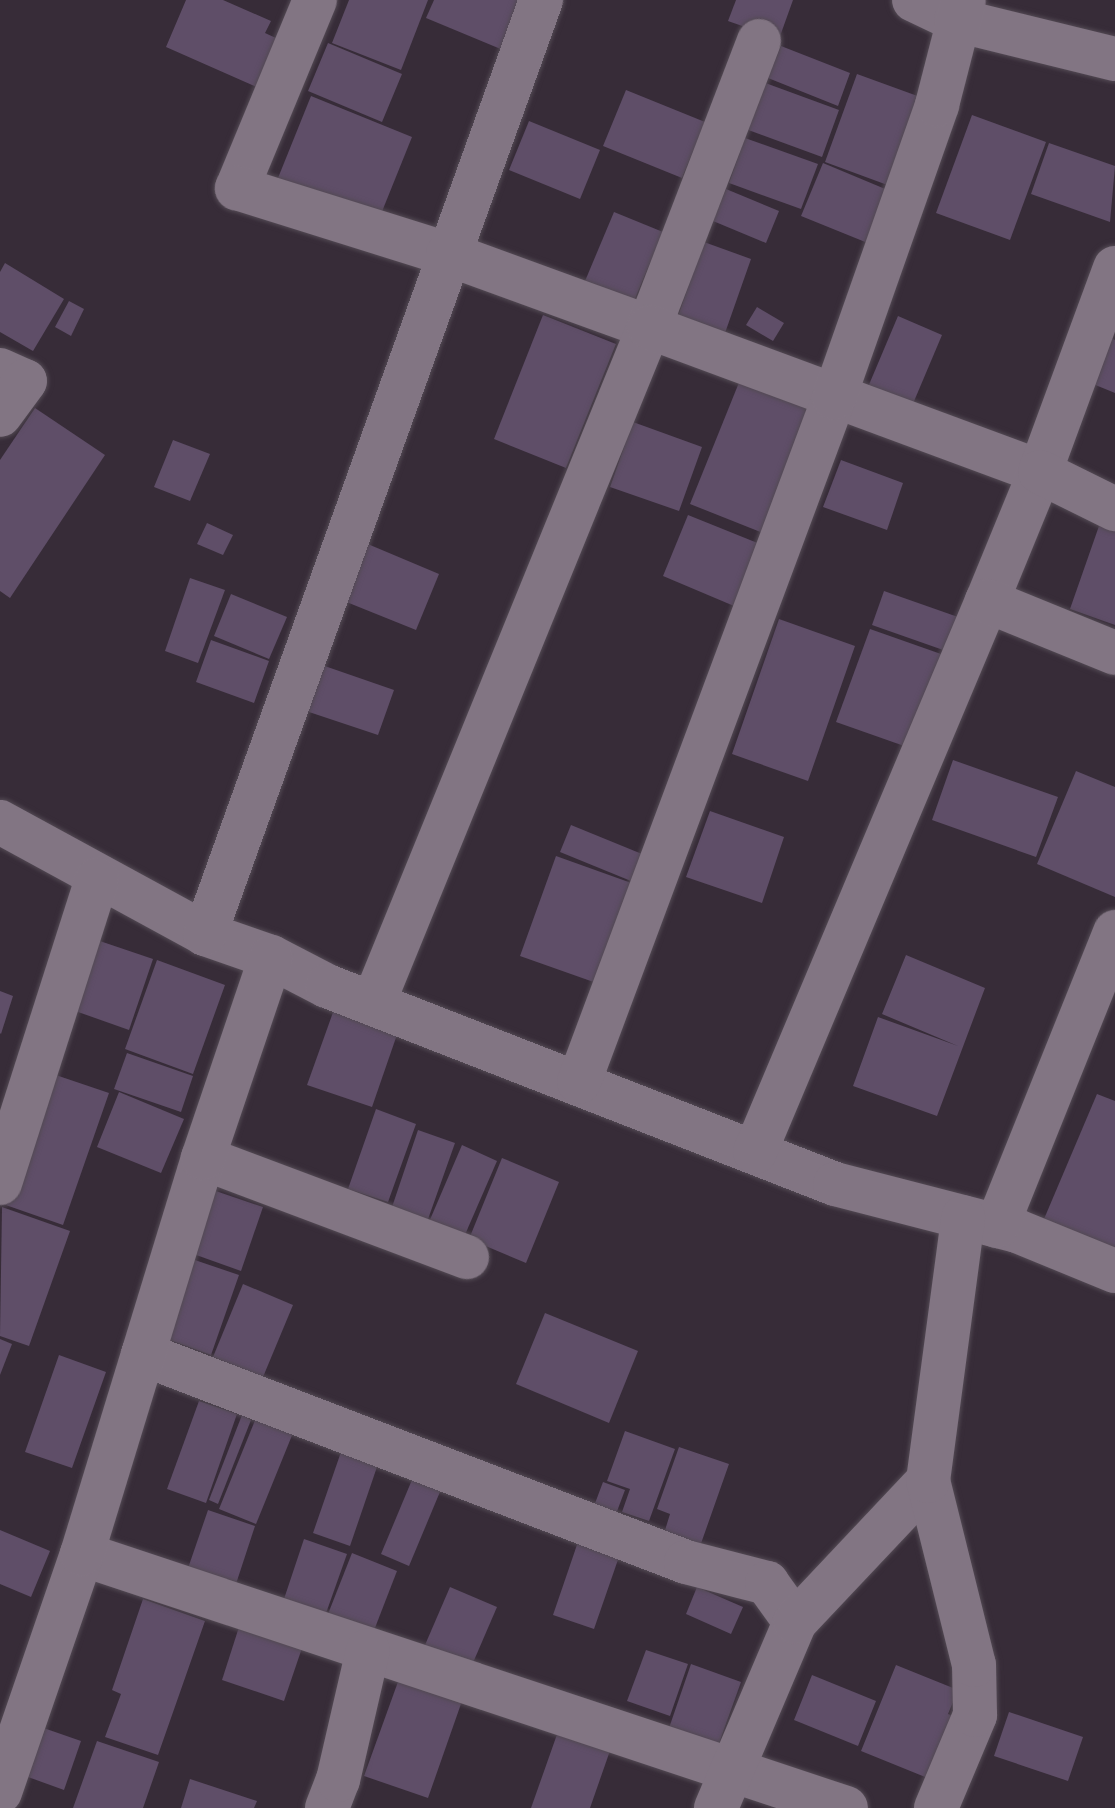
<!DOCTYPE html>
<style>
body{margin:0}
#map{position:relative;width:1115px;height:1808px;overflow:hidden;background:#372c38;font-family:"Titillium Web",sans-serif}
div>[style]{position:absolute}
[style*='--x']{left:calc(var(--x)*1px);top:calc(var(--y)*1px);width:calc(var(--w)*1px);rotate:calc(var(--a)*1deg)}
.building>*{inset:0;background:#5f4e68}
.roads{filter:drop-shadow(0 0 2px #534a54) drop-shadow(0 0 2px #534a54)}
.minor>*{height:44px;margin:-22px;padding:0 22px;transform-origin:22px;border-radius:22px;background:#827583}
span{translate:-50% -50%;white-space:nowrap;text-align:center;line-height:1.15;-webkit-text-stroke:6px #2d232e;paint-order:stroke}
</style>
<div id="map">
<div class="building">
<i style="clip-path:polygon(186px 0,223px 0,271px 21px,265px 33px,289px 44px,268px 92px,166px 47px)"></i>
<i style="clip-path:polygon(349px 0,428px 0,401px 70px,332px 43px)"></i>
<i style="clip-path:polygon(434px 0,524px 0,503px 50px,426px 18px)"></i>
<i style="clip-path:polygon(736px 0,793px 0,779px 39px,728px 21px)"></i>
<i style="clip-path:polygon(328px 43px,402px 74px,382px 122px,308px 91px)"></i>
<i style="clip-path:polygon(781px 46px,850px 73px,838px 106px,768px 78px)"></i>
<i style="clip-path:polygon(857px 74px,934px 102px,901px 190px,825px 162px)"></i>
<i style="clip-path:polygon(749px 77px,839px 110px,822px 157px,732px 124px)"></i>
<i style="clip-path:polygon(626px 90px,705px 122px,682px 178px,603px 146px)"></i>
<i style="clip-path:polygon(311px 96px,412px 137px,379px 219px,278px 178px)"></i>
<i style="clip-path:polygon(972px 115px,1046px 142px,1010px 240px,936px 213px)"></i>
<i style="clip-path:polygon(529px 121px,600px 150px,580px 199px,509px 170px)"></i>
<i style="clip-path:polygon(745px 138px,818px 164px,801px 209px,729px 183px)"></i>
<i style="clip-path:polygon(1049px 143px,1115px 166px,1110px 222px,1031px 194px)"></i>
<i style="clip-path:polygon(823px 163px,902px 196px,880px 248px,801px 216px)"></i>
<i style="clip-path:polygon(726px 189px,779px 211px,766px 243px,713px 221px)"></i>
<i style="clip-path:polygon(614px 212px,663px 232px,629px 313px,580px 293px)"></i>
<i style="clip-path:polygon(704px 242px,751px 259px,725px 333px,678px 316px)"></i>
<i style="clip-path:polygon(5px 263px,64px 299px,33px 351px,0 332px,0 272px)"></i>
<i style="clip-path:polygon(69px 301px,84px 309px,71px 336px,55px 327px)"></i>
<i style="clip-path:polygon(757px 307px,784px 323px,773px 341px,746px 325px)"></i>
<i style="clip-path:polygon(543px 315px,616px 344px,566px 468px,494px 439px)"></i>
<i style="clip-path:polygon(898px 316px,942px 335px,912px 406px,868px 387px)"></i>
<i style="clip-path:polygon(1111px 338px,1115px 340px,1115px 393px,1093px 384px)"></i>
<i style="clip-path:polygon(740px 380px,818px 411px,763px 533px,690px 504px)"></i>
<i style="clip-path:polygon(35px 408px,105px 455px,10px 598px,0 591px,0 460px)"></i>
<i style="clip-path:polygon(633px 422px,702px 447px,679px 511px,610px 487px)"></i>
<i style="clip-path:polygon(173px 440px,210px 454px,190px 501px,154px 487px)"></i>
<i style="clip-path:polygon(841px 460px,903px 483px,887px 530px,823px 507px)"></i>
<i style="clip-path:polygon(688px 515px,760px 544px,734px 606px,663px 576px)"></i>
<i style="clip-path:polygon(207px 523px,233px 535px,223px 555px,197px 544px)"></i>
<i style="clip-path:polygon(1099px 526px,1115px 531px,1115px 625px,1070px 609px)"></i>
<i style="clip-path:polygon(363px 542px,439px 574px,416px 630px,339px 599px)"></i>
<i style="clip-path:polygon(190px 578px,225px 590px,198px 663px,165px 651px)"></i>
<i style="clip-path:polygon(884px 591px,958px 617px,946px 651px,872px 625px)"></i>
<i style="clip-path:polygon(231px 594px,287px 617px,269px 659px,214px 636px)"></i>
<i style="clip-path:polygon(779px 619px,855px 646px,808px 781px,732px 754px)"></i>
<i style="clip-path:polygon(870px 629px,941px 654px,907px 747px,836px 722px)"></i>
<i style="clip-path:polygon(211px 640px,269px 661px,254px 703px,196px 682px)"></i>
<i style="clip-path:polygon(316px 663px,394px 690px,378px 735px,300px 709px)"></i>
<i style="clip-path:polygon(953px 760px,1058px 797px,1036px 857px,932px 820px)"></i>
<i style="clip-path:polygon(1076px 771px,1115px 787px,1115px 897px,1037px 864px)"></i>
<i style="clip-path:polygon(710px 811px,784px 837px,762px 903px,686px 877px)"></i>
<i style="clip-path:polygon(571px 825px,642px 854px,631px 881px,560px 852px)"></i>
<i style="clip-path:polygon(556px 856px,637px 885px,602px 985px,520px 956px)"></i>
<i style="clip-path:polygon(88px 937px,153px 959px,129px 1030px,64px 1007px)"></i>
<i style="clip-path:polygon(906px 955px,985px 988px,937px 1116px,853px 1086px,878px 1017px,958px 1046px,882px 1014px)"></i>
<i style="clip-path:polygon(157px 960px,225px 985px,193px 1074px,125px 1049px)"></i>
<i style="clip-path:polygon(0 991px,13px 996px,1px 1034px,0 1033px)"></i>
<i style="clip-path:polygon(336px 1004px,400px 1026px,372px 1107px,307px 1085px)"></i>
<i style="clip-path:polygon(127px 1053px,193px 1076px,181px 1112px,114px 1089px)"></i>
<i style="clip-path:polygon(41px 1070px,109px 1093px,63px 1225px,0 1203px)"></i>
<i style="clip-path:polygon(119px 1092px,184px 1119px,161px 1173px,97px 1147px)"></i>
<i style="clip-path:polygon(1097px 1094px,1115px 1101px,1115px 1249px,1044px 1219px)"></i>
<i style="clip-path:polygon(376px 1109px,416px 1124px,388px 1202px,348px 1189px)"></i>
<i style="clip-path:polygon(418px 1130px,455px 1143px,427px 1222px,391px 1210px)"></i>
<i style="clip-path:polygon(462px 1145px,497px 1161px,464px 1237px,429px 1222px)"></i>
<i style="clip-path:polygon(502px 1158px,559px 1182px,526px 1263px,469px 1239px)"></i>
<i style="clip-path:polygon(207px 1188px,263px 1207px,241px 1271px,185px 1251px)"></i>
<i style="clip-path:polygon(2px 1207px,70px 1231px,29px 1346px,0 1336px)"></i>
<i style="clip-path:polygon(183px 1256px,239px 1275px,211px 1355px,156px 1335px)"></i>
<i style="clip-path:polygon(243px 1284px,293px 1305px,263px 1377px,213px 1357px)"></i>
<i style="clip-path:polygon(545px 1313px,638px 1351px,609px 1423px,516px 1384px)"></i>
<i style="clip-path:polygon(0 1339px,12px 1344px,0 1375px)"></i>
<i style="clip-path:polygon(59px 1355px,106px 1372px,72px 1468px,25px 1452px)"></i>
<i style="clip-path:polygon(199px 1401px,237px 1414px,206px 1503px,167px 1489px)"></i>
<i style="clip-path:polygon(242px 1415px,251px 1420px,218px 1504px,209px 1500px)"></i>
<i style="clip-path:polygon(256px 1418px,293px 1433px,256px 1524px,219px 1509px)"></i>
<i style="clip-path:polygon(625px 1431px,675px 1449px,649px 1521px,622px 1512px,630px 1489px,607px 1481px)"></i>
<i style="clip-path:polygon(679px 1447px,729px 1464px,698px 1552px,662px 1540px,670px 1514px,657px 1509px)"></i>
<i style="clip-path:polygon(341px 1452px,378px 1464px,350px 1546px,313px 1533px)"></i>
<i style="clip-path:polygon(414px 1475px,442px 1487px,409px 1566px,381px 1554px)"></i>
<i style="clip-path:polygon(603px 1482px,625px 1490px,613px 1522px,591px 1514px)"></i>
<i style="clip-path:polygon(208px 1510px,255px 1526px,233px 1593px,185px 1577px)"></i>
<i style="clip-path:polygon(0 1530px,50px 1551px,31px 1597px,0 1584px)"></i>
<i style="clip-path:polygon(580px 1536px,621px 1551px,594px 1629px,553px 1615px)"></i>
<i style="clip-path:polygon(304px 1539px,347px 1554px,325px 1616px,283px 1602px)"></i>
<i style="clip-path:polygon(352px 1553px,397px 1571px,373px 1633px,328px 1614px)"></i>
<i style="clip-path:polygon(450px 1587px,497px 1607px,472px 1665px,425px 1645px)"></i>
<i style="clip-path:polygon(697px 1587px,743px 1607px,731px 1634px,686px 1614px)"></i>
<i style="clip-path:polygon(143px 1599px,205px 1621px,158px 1755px,105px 1737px,121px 1694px,112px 1690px)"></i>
<i style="clip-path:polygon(239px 1627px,302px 1648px,284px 1701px,222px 1680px)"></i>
<i style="clip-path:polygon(646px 1650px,688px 1664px,670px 1716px,627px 1701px)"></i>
<i style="clip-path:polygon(691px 1664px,741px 1682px,718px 1746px,669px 1728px)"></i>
<i style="clip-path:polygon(896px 1665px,958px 1690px,948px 1714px,960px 1719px,935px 1781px,861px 1751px)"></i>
<i style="clip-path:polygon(812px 1675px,876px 1701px,858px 1746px,794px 1720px)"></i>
<i style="clip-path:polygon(399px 1679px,462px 1701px,428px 1798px,364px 1776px)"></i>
<i style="clip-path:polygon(1009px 1712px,1083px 1737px,1068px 1781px,994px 1756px)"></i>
<i style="clip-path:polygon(35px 1725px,81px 1741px,64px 1790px,17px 1773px)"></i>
<i style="clip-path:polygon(560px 1726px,612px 1745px,590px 1808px,531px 1808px)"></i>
<i style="clip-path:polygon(97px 1741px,159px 1762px,143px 1808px,73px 1808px)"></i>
<i style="clip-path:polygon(190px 1779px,257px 1801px,254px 1808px,181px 1808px)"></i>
</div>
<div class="roads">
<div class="minor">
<i style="--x:315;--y:0;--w:204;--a:112.5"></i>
<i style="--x:237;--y:188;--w:221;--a:17.4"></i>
<i style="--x:448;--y:254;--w:214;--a:20"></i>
<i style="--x:649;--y:327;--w:731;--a:112.18"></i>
<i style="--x:914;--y:0;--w:47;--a:25.5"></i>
<i style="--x:956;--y:20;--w:164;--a:13.8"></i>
<i style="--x:759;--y:41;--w:306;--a:111"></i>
<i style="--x:649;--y:327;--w:417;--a:20.3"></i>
<i style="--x:1040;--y:472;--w:139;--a:112.3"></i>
<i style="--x:1115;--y:268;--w:217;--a:110.2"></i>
<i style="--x:1040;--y:472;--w:84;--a:26.3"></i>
<i style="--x:0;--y:370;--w:27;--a:24"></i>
<i style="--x:25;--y:381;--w:42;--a:126.3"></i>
<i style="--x:0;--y:822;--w:234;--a:28.6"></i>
<i style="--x:205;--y:934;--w:70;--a:19.2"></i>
<i style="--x:271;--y:957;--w:63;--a:27.4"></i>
<i style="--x:327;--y:986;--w:545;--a:21.29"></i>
<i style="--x:835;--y:1184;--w:188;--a:14.5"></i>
<i style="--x:1017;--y:1231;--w:106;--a:22.2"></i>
<i style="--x:205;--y:934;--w:993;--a:-70.21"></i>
<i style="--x:579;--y:1082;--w:730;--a:-69.55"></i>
<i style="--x:834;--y:398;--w:311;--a:-70.6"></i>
<i style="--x:937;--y:105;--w:108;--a:-75.6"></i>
<i style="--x:755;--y:1152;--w:598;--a:-67.17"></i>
<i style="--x:987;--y:601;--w:138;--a:22.1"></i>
<i style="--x:203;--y:1158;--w:282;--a:20.6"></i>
<i style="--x:0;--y:1183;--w:319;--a:-72.3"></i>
<i style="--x:997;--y:1226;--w:317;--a:-68.1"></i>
<i style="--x:143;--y:1354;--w:581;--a:20.96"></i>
<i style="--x:686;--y:1562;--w:84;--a:14.5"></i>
<i style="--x:767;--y:1583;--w:48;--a:54.3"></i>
<i style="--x:82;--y:1554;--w:805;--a:18.39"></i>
<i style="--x:0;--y:1792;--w:252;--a:-71"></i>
<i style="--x:82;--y:1554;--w:414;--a:-73"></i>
<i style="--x:203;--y:1158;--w:212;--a:-71.3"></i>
<i style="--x:327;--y:1808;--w:30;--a:-69"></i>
<i style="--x:338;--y:1780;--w:133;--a:-77"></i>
<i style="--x:716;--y:1808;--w:202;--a:-67"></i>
<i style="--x:795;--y:1622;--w:194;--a:-46.7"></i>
<i style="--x:936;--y:1808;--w:101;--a:-67.2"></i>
<i style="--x:975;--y:1715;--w:50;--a:-91.1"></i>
<i style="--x:974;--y:1665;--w:190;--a:-104"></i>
<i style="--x:928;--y:1481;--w:266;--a:-82.4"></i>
</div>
</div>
</div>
